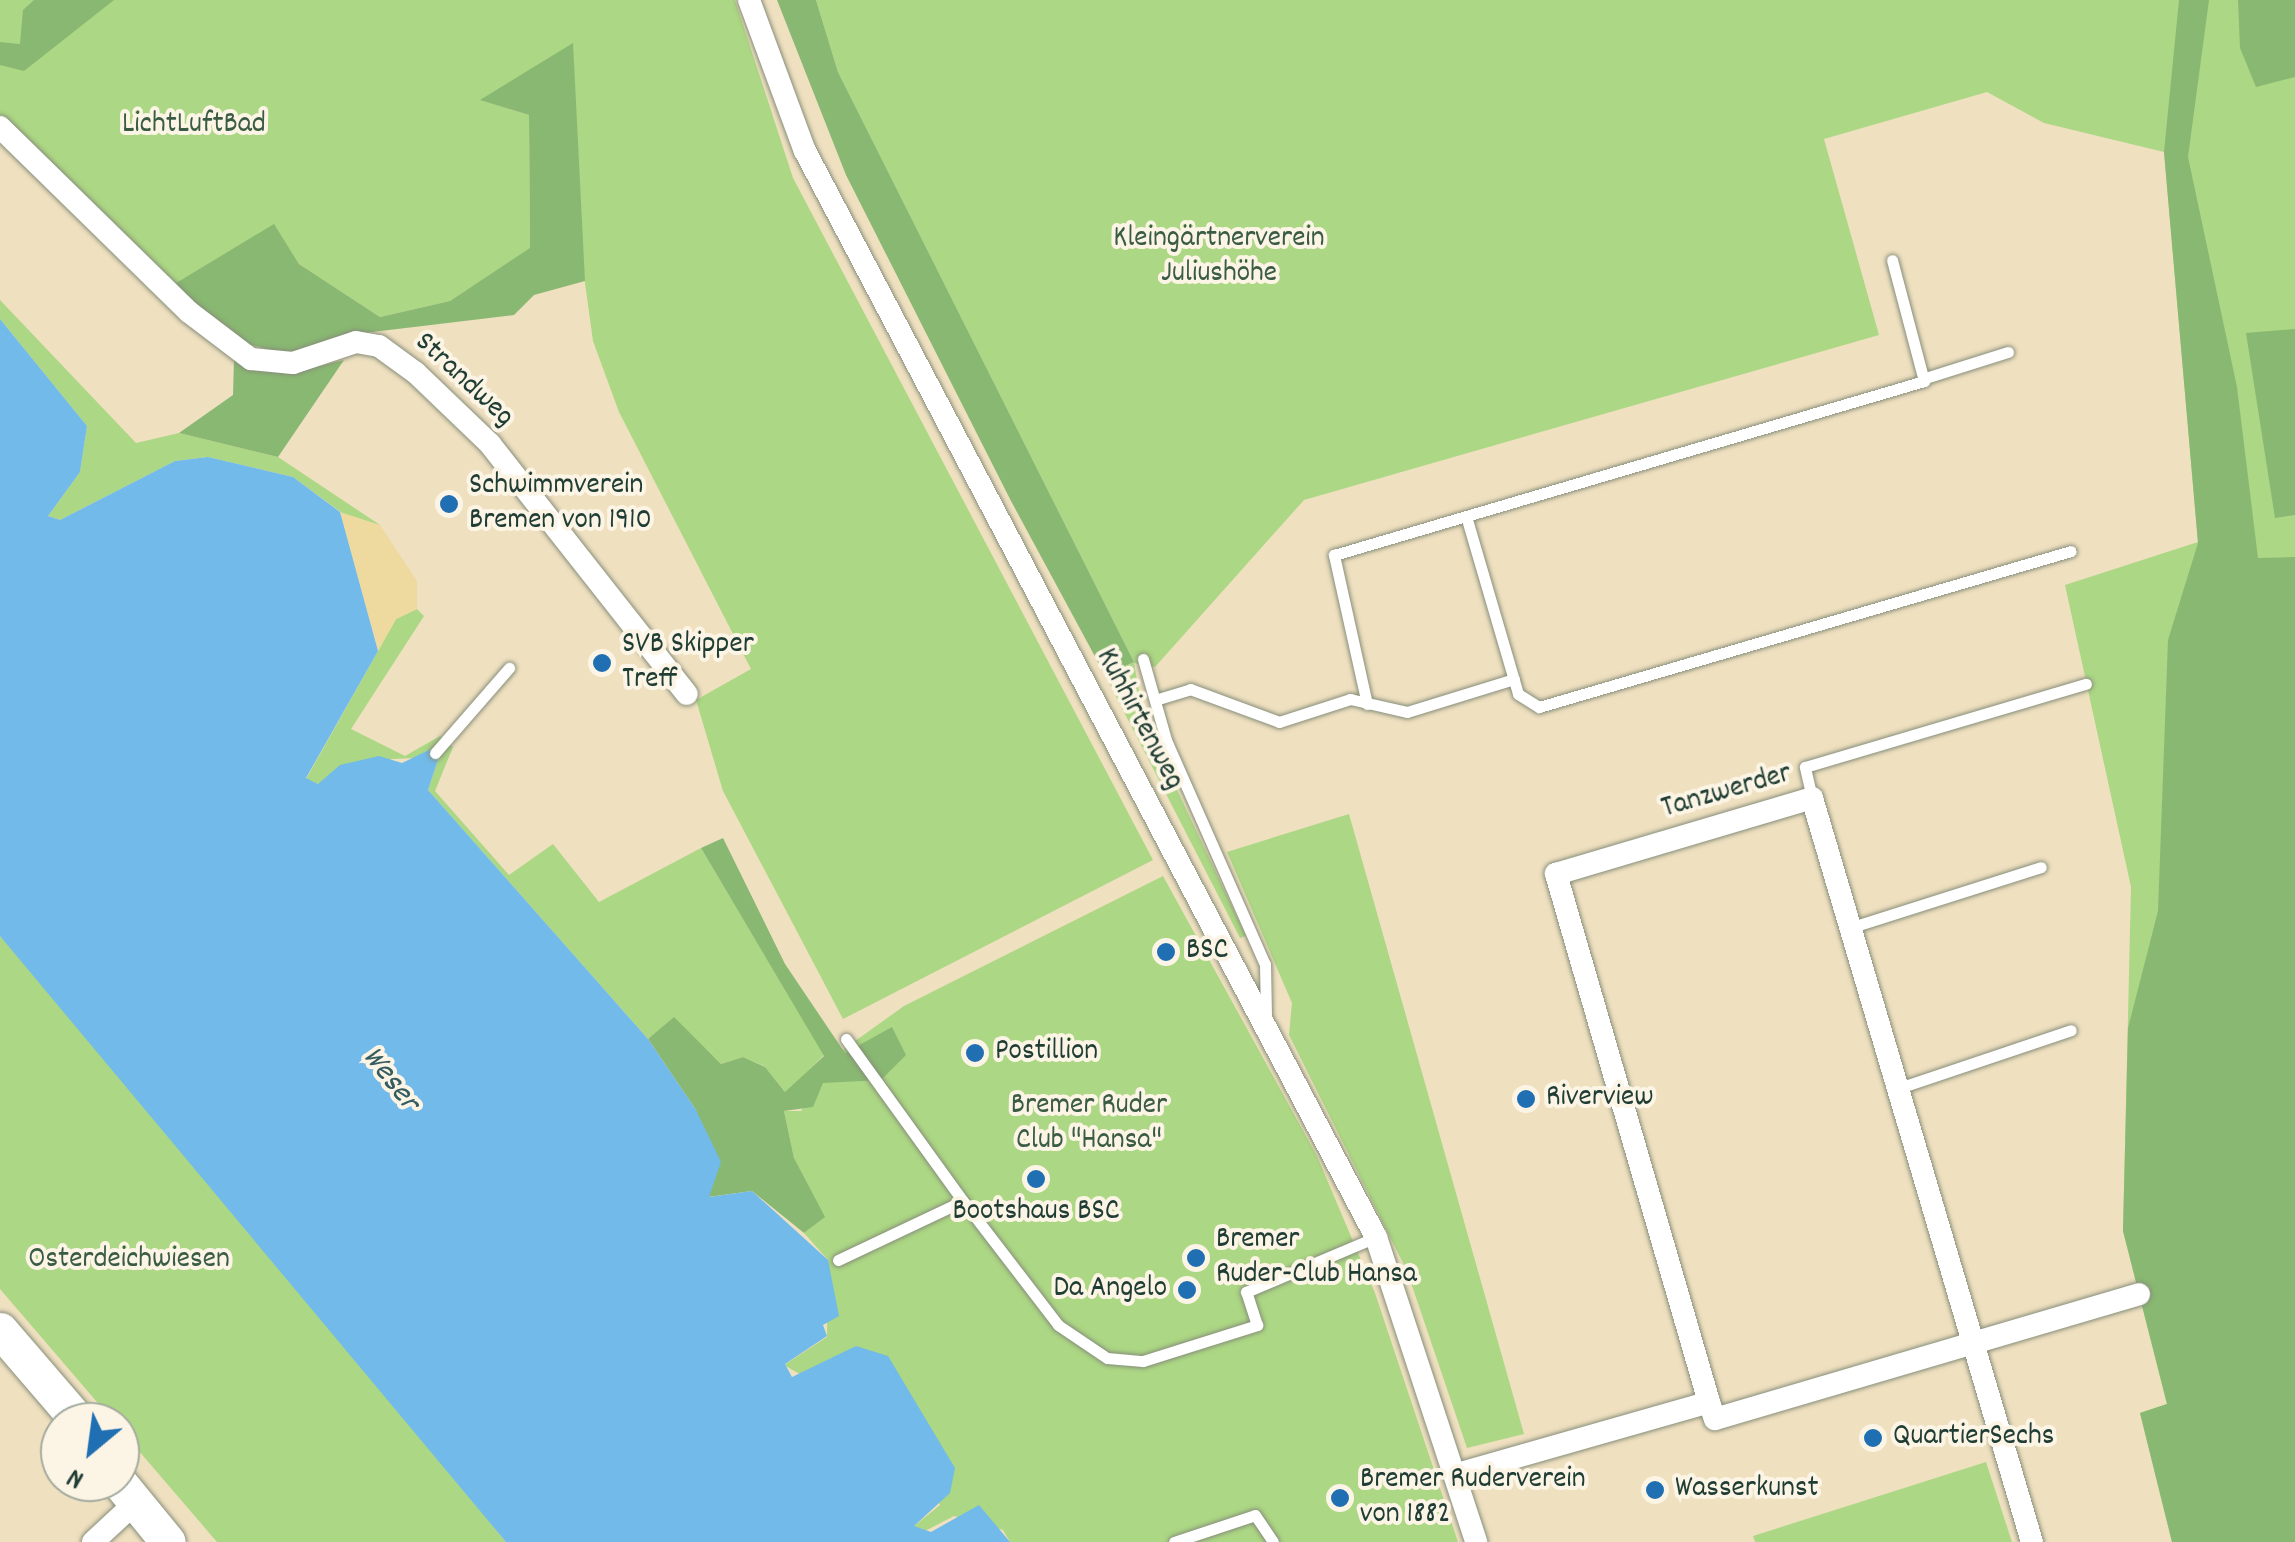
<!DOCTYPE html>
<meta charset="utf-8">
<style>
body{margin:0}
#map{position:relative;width:2295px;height:1542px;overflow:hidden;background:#efe0c0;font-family:Dekko,sans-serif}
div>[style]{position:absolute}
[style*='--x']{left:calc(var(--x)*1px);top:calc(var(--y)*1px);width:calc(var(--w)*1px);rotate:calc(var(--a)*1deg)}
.green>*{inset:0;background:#acd784}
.forest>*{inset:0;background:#89b872}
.sand>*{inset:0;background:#eeda9e}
.water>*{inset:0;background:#71bae9}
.roads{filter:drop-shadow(0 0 2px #878e7a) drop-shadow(0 0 2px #878e7a)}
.service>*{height:11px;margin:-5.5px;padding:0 5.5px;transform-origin:5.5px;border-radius:5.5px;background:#fff}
.minor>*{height:22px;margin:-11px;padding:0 11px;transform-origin:11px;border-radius:11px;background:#fff}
.primary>*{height:35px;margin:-17.5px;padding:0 17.5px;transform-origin:17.5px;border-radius:17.5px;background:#fff}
.dots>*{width:28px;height:28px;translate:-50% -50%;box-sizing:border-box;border:5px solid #fcf5e5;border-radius:50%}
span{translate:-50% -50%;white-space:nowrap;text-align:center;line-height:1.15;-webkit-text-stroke:8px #fcf5e5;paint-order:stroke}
.park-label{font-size:30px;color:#3b5c44}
.street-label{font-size:30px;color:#1f3d34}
.poi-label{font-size:30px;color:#1f3d34}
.left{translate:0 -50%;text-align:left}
.right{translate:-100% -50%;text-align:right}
.water-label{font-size:32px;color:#345c61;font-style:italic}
.north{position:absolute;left:40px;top:1402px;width:100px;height:100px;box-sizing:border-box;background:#fcf5e5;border:2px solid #a4ab9e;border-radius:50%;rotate:209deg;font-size:28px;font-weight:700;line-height:40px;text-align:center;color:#1f3d34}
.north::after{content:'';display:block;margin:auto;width:35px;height:45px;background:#1f6fb2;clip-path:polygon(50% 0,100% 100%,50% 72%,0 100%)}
</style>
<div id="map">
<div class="green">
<i style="clip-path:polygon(0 0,735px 0,793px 178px,1153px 860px,843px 1019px,723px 791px,696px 700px,751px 669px,619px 412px,593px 341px,574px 203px,573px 44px,481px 100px,529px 115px,530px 249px,450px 301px,380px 317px,299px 264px,274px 225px,171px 286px,0 120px)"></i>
<i style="clip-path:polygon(816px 0,2295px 0,2295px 1542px,2172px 1542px,2140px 1413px,2167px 1404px,2123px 1231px,2131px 887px,2065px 585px,2198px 542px,2164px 152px,2044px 123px,1987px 92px,1824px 139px,1879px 335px,1304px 500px,1155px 667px,1134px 663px,1144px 720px,1246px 936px,1240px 938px,1105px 675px,1134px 662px,838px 72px)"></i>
<i style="clip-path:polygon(0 300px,136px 443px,179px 433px,278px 457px,380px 525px,353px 521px,293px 477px,208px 457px,175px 461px,60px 520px,48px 516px,80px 472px,87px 426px,0 319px)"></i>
<i style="clip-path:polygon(417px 609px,424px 616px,351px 729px,405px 756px,440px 736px,453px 747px,435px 791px,509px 875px,553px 844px,599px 902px,701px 848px,824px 1055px,786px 1093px,764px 1066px,743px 1057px,721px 1064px,674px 1018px,648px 1039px,428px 790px,439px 757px,392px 759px,318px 784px,306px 779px,396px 619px)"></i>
<i style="clip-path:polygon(1349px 814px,1524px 1434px,1467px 1448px,1407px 1271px,1289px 1035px,1292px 1003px,1227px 852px)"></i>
<i style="clip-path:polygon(1163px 876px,1317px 1156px,1375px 1293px,1458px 1542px,1010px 1542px,1003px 1530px,954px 1516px,923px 1532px,914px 1526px,940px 1505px,856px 1346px,803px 1376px,784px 1365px,827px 1337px,828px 1260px,804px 1233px,823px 1218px,794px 1158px,784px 1111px,801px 1111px,837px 1054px,904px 1006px)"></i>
<i style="clip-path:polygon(0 936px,75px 1015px,506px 1542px,217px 1542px,0 1289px)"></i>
<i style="clip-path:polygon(1986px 1462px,2012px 1542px,1755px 1542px,1753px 1536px)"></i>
</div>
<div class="forest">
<i style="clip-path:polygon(34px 0,114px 0,24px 71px,0 65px,0 42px,20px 44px,23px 10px)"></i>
<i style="clip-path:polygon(777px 0,816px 0,838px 72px,1134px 662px,1105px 675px,1011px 501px,846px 175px)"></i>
<i style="clip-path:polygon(2179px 0,2209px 0,2188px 157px,2237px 387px,2258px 558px,2295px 557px,2295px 1542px,2172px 1542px,2140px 1413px,2167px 1404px,2123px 1231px,2128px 1028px,2158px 911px,2168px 640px,2198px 543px,2164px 152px)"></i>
<i style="clip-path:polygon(2238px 0,2295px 0,2295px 77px,2256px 87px,2240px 48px)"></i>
<i style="clip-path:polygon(573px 43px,585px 281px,534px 295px,514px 315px,364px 333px,289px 355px,244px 343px,171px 286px,274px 224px,299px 264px,380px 317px,450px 301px,530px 248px,529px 115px,480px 100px)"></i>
<i style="clip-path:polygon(2295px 329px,2295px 515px,2275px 518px,2246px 333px)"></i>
<i style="clip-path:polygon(234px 359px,288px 374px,344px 360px,278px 457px,179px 433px,233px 395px)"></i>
<i style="clip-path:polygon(723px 838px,785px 964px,845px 1053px,892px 1027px,906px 1055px,881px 1080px,823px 1083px,813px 1107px,784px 1111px,794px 1158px,825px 1217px,804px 1233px,752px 1191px,708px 1197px,696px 1110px,648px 1039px,674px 1017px,721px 1064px,743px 1057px,765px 1067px,785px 1092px,824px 1056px,701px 848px)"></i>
</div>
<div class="sand">
<i style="clip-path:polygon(340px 512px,380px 525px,417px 581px,417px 609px,396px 619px,378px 651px)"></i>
</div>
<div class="water">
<i style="clip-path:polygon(0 319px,87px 426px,80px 472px,48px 516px,60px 520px,175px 461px,208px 457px,293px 477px,340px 512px,378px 651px,306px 778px,318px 784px,340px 765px,379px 756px,402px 763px,431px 749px,439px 757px,428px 790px,648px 1039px,696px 1110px,721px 1162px,709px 1197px,752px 1191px,828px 1260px,839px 1316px,823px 1325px,827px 1336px,785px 1364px,792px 1377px,856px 1346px,888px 1356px,955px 1468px,950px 1493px,914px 1526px,931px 1532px,979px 1505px,1010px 1542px,506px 1542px,0 936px)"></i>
</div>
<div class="roads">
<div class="service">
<i style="--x:1925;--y:378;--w:87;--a:-17.4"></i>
<i style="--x:1466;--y:516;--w:185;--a:73.7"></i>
<i style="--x:1518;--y:694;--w:25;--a:32"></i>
<i style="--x:1539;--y:707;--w:554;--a:-16.34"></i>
<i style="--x:1143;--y:659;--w:84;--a:74.1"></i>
<i style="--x:1166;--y:740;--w:245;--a:66.2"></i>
<i style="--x:1265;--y:964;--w:52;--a:88.9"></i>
<i style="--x:1155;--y:700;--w:37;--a:-17"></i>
<i style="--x:1190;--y:689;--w:95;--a:20.3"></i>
<i style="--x:1279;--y:722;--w:75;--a:-17.9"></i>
<i style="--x:1350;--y:699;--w:58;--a:12.8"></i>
<i style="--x:1407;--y:712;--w:112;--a:-17.1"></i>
<i style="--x:1367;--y:704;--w:153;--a:-102.5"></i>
<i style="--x:1334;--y:555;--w:615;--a:-16.43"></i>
<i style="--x:1924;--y:381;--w:125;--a:-104.8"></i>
<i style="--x:435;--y:753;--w:113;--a:-49"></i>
<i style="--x:1812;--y:798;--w:32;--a:-103"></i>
<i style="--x:1805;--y:767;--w:293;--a:-16.5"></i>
<i style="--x:1852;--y:927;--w:198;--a:-17.6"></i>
<i style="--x:846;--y:1039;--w:200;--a:54.2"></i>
<i style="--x:1902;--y:1087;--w:178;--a:-18.6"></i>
<i style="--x:838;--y:1260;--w:138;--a:-25.3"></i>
<i style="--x:963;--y:1201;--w:156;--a:52.5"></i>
<i style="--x:1058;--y:1325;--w:59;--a:34"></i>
<i style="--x:1107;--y:1358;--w:36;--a:5"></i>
<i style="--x:1143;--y:1361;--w:120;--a:-17.5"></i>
<i style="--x:1257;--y:1325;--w:35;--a:-108"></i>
<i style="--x:1246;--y:1292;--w:141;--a:-22.9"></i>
<i style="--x:1174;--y:1542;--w:85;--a:-18.4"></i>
<i style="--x:1255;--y:1515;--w:32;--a:56"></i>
</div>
<div class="minor">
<i style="--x:749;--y:0;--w:161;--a:69.7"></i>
<i style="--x:805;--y:151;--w:1227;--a:62.27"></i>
<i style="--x:1376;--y:1237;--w:321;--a:71.8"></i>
<i style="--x:0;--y:127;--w:264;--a:44.4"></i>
<i style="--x:189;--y:312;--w:78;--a:37.2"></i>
<i style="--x:251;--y:359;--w:42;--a:5.4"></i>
<i style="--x:293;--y:363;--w:66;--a:-18.4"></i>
<i style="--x:356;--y:342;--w:23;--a:10"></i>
<i style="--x:379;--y:346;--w:46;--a:36.1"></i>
<i style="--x:416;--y:373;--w:103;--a:43.8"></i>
<i style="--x:490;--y:444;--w:318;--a:51.8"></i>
<i style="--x:1709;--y:1402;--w:550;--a:-106.16"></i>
<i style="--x:1556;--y:874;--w:267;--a:-16.5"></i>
<i style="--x:1812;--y:798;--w:776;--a:73.53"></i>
<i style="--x:1457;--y:1474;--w:262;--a:-15.9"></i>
<i style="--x:1709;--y:1402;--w:18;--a:71"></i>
<i style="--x:1715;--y:1419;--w:442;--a:-16.4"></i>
<i style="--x:93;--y:1542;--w:59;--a:-42.9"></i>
</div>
<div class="primary">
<i style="--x:0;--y:1330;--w:121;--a:49.3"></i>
<i style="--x:119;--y:1482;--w:77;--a:50.8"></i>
</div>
</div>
<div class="dots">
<i style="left:449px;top:504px;background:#1f6fb2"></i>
<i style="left:602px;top:663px;background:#1f6fb2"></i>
<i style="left:1166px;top:952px;background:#1f6fb2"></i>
<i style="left:975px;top:1053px;background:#1f6fb2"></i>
<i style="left:1526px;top:1099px;background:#1f6fb2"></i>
<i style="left:1036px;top:1179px;background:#1f6fb2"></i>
<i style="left:1196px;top:1258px;background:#1f6fb2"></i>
<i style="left:1187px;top:1290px;background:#1f6fb2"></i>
<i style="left:1873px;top:1438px;background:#1f6fb2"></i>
<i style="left:1655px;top:1490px;background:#1f6fb2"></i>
<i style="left:1340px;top:1498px;background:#1f6fb2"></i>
</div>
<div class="park-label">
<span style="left:194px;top:126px">LichtLuftBad</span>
<span style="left:1219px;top:257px">Kleingärtnerverein<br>Juliushöhe</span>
<span style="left:1089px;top:1124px">Bremer Ruder<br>Club "Hansa"</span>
<span style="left:129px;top:1261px">Osterdeichwiesen</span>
</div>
<div class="street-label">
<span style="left:463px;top:381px;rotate:43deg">Strandweg</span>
<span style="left:1138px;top:720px;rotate:62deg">Kuhhirtenweg</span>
<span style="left:1727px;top:793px;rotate:-16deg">Tanzwerder</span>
</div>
<div class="poi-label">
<span class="left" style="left:469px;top:504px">Schwimmverein<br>Bremen von 1910</span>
<span class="left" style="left:622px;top:663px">SVB Skipper<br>Treff</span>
<span class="left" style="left:1186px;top:952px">BSC</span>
<span class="left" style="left:995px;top:1053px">Postillion</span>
<span class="left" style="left:1546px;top:1099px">Riverview</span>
<span style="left:1036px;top:1213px">Bootshaus BSC</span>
<span class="left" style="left:1216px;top:1258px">Bremer<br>Ruder-Club Hansa</span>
<span class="right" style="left:1167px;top:1290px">Da Angelo</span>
<span class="left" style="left:1893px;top:1438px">QuartierSechs</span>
<span class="left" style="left:1360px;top:1498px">Bremer Ruderverein<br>von 1882</span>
<span class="left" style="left:1675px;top:1490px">Wasserkunst</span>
</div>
<div class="water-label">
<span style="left:389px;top:1080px;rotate:52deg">Weser</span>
</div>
<div class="north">N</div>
</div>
